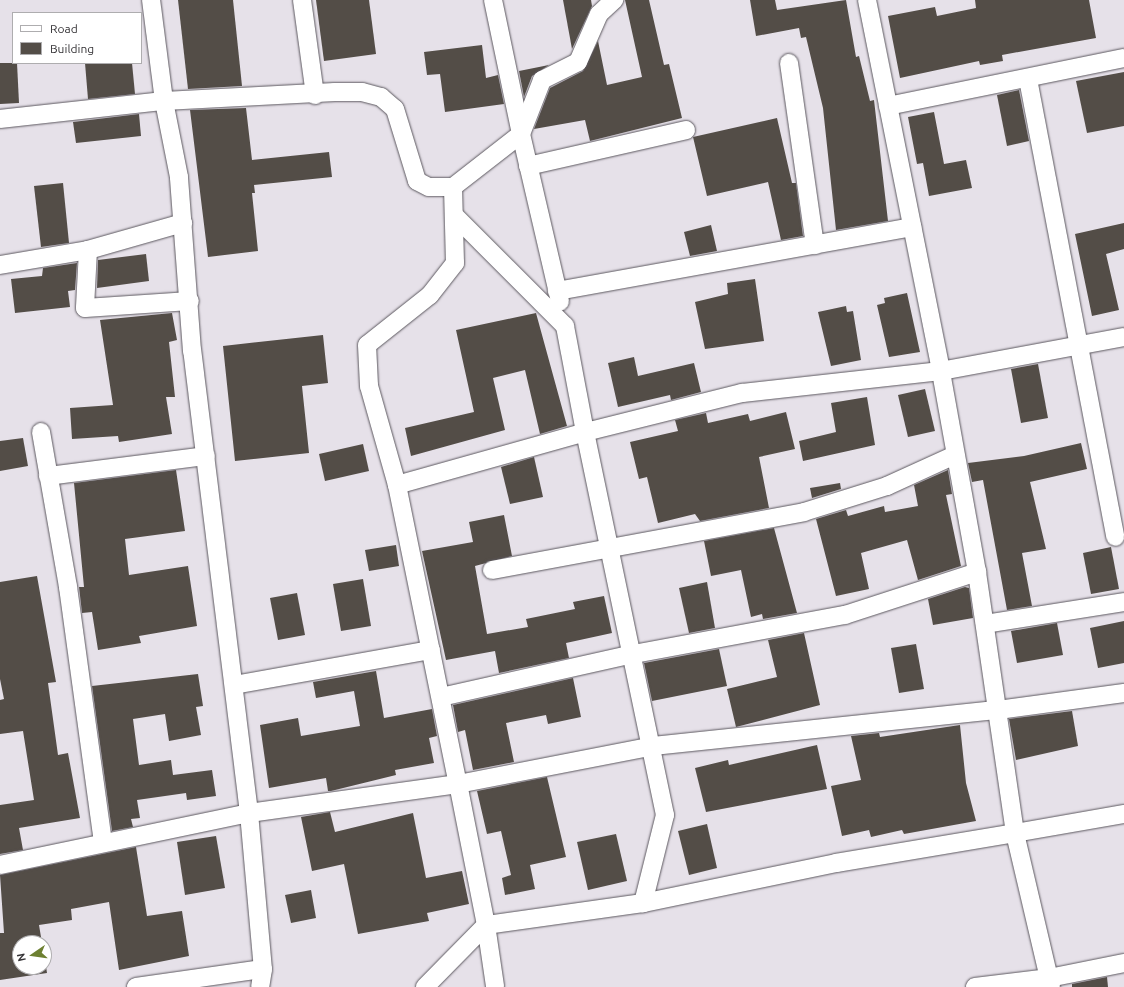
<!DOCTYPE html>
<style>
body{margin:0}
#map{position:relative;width:1124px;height:987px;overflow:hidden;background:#e6e1e9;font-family:Ubuntu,sans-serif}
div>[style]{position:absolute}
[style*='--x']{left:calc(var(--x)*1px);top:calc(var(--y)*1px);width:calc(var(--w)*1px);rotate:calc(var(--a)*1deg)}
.building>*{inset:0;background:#534d47}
.roads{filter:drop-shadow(0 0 1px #5c585f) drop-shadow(0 0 1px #5c585f)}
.minor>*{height:18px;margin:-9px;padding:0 9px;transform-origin:9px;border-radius:9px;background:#fff}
span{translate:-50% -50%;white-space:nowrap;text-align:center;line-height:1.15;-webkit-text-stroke:4px #fff;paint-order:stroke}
.legend{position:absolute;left:12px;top:12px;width:130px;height:52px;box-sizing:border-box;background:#fff;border:1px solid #aeadaf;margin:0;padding:5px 7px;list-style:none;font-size:12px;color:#353336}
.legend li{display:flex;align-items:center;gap:8px;height:20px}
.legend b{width:20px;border:1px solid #aeadaf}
.north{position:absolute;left:12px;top:935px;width:40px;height:40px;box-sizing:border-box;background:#fff;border:1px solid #aeadaf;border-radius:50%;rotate:257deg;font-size:11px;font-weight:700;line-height:16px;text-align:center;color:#353336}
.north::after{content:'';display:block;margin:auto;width:14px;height:18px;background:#6d8031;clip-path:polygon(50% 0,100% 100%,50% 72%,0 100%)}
</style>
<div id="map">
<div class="building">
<i style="clip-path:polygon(178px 0,233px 0,242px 86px,188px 89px)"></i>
<i style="clip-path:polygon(316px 0,369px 0,376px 54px,324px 61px)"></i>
<i style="clip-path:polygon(563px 0,591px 0,592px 6px,572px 49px)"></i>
<i style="clip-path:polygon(625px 0,649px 0,664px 65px,669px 64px,682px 118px,590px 141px,585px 120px,534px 129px,550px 88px,583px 71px,598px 41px,607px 85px,642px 77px)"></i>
<i style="clip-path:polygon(750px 0,775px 0,777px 10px,846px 0,856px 57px,859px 56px,870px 101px,874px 100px,888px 221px,836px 230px,823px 108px,806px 37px,801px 38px,799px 28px,756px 36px)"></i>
<i style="clip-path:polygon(975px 0,1089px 0,1096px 38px,1002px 55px,1003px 61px,980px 65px,979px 61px,900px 78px,888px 16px,935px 7px,937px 16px,976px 8px)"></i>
<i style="clip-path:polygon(482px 45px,486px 78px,498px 75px,504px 104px,445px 112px,440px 74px,427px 75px,424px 52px)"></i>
<i style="clip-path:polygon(0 63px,17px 63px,19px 103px,0 104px)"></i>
<i style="clip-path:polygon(85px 63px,132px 63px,135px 94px,88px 99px)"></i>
<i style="clip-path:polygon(549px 65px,532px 76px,524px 97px,519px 71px)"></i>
<i style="clip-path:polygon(1124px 72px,1124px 126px,1087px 133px,1076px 81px)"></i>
<i style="clip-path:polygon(1019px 90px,1029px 141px,1007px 146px,997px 95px)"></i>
<i style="clip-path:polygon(246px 108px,252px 160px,329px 152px,332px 177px,254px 185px,255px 193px,252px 193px,258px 251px,208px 257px,190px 110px)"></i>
<i style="clip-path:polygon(934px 112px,944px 164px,966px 160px,972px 188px,929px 196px,923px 163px,917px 164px,908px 117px)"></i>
<i style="clip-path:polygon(139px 114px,141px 136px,76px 143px,73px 122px)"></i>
<i style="clip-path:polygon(777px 118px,792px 183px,796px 183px,803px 236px,781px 240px,768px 182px,707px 196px,693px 137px)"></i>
<i style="clip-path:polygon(63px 183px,69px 243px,41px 247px,34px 186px)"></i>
<i style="clip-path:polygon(1124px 223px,1124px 249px,1106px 254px,1119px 310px,1092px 316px,1075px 234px)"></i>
<i style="clip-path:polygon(711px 225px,717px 251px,690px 256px,684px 232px)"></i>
<i style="clip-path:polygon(146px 254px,149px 281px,97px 288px,98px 260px)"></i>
<i style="clip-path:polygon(77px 263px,75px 290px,68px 291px,70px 307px,15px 313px,11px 279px,42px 276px,43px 268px)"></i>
<i style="clip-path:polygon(755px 279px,764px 341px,705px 349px,695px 302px,728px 294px,727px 283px)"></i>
<i style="clip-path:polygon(907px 293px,920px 352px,889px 357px,877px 305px,885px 303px,884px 298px)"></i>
<i style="clip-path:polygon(846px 306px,847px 312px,853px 311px,861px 360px,831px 366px,818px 312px)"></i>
<i style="clip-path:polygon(172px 313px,177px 340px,169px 342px,175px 397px,166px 397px,172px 434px,119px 442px,118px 436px,72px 439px,70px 408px,113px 405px,100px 320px)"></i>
<i style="clip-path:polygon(536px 313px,567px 426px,540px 434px,525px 370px,493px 378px,505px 430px,411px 456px,405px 428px,474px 412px,456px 330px)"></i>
<i style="clip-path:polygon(323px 335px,328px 383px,302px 386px,309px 453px,235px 461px,223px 346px)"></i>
<i style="clip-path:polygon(634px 357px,638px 376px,694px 363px,701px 392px,671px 400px,670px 395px,618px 407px,608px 363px)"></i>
<i style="clip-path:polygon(1038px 364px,1048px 418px,1021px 423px,1011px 369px)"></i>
<i style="clip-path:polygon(925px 389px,935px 431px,908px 437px,898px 395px)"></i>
<i style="clip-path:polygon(867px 397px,875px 445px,803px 461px,799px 441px,836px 432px,831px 403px)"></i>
<i style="clip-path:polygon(786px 412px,795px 449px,759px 457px,769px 508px,700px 521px,695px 514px,658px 523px,647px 477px,639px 479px,630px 442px,678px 431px,675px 420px,706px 413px,708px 423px,748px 414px,750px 421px)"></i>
<i style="clip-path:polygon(23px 438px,28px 466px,0 471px,0 441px)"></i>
<i style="clip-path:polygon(1081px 443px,1087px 469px,1030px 482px,1046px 549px,1022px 553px,1032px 606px,1007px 610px,983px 480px,972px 482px,968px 463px,1024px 456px)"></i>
<i style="clip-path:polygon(363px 444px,369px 471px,325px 481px,319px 454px)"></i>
<i style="clip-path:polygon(534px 457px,543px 497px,510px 504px,501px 467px)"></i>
<i style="clip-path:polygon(176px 470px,185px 531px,125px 539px,129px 575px,188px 566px,197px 626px,139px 636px,141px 643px,98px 650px,92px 612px,82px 613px,79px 587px,84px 587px,74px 483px)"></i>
<i style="clip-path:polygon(948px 470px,952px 494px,946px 495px,961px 566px,918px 580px,907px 540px,861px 553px,869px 589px,836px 596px,816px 519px,846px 510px,848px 516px,884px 506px,885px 512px,918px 506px,914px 485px)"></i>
<i style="clip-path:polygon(840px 483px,841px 489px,812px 498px,810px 488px)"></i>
<i style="clip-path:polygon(504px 515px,512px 556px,475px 566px,487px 634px,528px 627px,526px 619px,575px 609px,573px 602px,604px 596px,612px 633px,566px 643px,569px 658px,499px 673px,495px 651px,446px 660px,422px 551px,473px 542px,469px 522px)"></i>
<i style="clip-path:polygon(774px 528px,797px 613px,763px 619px,762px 614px,751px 617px,741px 570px,711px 576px,704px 541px)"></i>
<i style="clip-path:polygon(396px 545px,399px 566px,369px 571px,365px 550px)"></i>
<i style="clip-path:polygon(1111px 547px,1119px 589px,1091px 594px,1083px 553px)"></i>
<i style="clip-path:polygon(37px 576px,56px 682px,48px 683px,58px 755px,68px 753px,80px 818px,19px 828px,23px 850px,0 854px,0 805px,34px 800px,23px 731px,0 734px,0 700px,4px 699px,0 679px,0 582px)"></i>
<i style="clip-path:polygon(363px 579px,371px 626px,341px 631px,333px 584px)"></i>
<i style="clip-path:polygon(707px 582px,715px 628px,689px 633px,679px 588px)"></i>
<i style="clip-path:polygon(965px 587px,969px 588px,973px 618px,933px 625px,928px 599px)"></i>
<i style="clip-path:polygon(297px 593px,305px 635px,278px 640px,270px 598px)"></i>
<i style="clip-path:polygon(1124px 621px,1124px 663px,1098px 668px,1090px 628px)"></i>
<i style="clip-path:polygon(1057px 623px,1063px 655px,1017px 663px,1011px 631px)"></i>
<i style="clip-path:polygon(804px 633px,820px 705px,736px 727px,727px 689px,777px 677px,768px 640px)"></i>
<i style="clip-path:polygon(916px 644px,924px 689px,899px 693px,891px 648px)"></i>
<i style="clip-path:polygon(719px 649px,727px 686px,652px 701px,644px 663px)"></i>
<i style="clip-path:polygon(376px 671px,384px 718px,432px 709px,437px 736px,429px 738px,434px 763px,395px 770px,396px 775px,331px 791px,328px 791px,326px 778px,269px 788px,260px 725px,298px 718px,301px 736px,360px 726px,354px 691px,316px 698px,313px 682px)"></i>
<i style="clip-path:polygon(198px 674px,203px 706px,196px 707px,201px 735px,169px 741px,165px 714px,133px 719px,139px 765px,171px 760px,173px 775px,212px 770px,216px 796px,187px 800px,186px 793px,137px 800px,140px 818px,131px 819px,133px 827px,112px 831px,92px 686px)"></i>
<i style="clip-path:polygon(573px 678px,581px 717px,548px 724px,546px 715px,506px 723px,514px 762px,473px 770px,465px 730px,458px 732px,453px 705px)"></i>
<i style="clip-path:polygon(1072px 711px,1078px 746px,1016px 760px,1009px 719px)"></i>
<i style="clip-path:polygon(960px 725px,966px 783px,976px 821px,904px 834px,902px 830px,871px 837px,869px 830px,842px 836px,831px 786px,861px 780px,851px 736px,879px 733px,880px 737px)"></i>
<i style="clip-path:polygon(817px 745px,827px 789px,706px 812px,695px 768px,728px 760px,729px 765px)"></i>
<i style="clip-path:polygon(547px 777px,566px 857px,530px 865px,535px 889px,505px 895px,502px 878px,511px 875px,501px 831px,487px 834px,477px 791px)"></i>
<i style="clip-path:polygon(330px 812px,335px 832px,413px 813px,426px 878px,462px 871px,469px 904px,427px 913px,429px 921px,358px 934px,344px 864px,312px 871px,301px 817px)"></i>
<i style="clip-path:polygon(707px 824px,717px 868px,689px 875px,678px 831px)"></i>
<i style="clip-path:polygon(616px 834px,627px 881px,588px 890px,577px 842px)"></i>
<i style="clip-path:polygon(216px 836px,225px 888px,185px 895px,177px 842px)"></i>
<i style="clip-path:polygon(136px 847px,147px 916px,182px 911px,189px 956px,119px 970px,109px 902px,71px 909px,72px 920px,39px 925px,42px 943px,20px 943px,20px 967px,44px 967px,44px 953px,47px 973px,0 980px,0 933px,4px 933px,0 875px)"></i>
<i style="clip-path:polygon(311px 890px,316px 918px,291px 923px,285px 895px)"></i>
<i style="clip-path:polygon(1107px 977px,1108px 987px,1072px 987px,1072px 984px)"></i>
</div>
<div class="roads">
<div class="minor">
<i style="--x:302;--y:0;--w:96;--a:82.2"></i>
<i style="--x:493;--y:0;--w:137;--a:78.2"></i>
<i style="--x:521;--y:134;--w:58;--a:-68.7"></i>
<i style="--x:542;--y:80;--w:40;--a:-26.6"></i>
<i style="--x:578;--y:62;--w:52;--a:-66.4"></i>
<i style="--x:599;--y:14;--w:21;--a:-43"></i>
<i style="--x:867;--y:0;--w:378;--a:78.7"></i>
<i style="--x:941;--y:371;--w:186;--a:-10.5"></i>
<i style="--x:789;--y:63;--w:184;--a:81.9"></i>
<i style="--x:1028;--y:79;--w:466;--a:79.2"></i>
<i style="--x:888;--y:106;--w:241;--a:-11.5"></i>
<i style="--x:0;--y:119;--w:165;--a:-6.3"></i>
<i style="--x:164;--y:101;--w:102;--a:-97.3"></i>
<i style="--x:528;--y:166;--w:162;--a:-12.8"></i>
<i style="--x:453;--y:187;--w:86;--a:-37.9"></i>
<i style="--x:521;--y:134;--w:172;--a:76.9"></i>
<i style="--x:88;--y:250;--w:99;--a:-15.9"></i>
<i style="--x:0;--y:265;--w:89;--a:-9.7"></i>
<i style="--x:88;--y:250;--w:58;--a:93"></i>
<i style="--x:85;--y:308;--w:105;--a:-3.8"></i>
<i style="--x:557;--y:291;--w:361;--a:-10.2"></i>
<i style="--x:41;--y:432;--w:157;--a:80.1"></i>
<i style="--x:68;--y:587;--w:258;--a:82.2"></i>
<i style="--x:48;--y:476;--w:159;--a:-7.2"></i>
<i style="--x:397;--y:485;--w:195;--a:-15.7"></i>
<i style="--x:585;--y:432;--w:108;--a:-100.7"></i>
<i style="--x:565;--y:326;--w:154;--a:-135"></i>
<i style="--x:492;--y:570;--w:317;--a:-10.5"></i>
<i style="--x:804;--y:512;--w:87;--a:-17.4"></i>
<i style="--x:887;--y:486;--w:75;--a:-24.5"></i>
<i style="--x:985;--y:624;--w:141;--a:-9"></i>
<i style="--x:234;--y:685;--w:200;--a:-10.1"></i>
<i style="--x:441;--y:697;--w:198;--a:-12.6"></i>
<i style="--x:634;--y:654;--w:215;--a:-10.5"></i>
<i style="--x:845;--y:615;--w:139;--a:-18"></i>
<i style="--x:0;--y:865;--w:254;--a:-11.8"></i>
<i style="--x:249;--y:813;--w:157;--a:84.9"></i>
<i style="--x:643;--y:903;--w:159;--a:172"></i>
<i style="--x:486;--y:925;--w:144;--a:-101.2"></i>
<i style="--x:458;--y:784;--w:211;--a:172.1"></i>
<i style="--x:249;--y:813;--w:466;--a:-97"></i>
<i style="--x:192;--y:351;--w:174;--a:-94.3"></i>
<i style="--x:179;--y:177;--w:77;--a:-101.2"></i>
<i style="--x:164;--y:101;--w:171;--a:-3"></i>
<i style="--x:335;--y:92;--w:27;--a:0"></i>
<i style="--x:362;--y:92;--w:20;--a:15"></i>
<i style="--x:381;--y:97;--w:18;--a:41"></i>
<i style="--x:395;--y:109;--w:75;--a:73"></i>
<i style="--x:417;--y:181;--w:13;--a:27"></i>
<i style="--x:429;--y:187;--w:24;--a:0"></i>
<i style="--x:453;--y:187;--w:76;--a:88.5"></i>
<i style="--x:455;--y:263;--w:41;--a:128"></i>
<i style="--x:430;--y:295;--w:80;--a:141.6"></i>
<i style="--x:367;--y:345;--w:41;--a:87.2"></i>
<i style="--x:369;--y:386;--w:103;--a:74.2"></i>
<i style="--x:397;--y:485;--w:305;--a:78.5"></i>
<i style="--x:458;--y:784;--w:199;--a:-11"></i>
<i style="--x:653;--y:746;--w:347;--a:-6"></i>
<i style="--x:998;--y:710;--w:127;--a:-7.7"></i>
<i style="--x:136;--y:987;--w:128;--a:-8.1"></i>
<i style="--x:263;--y:969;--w:18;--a:99"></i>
<i style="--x:425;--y:987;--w:87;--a:-45.5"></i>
<i style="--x:486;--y:925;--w:62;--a:81.6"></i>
<i style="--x:975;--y:987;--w:75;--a:-6.9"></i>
<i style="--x:1049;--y:978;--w:76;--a:-11.3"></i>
<i style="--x:1051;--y:987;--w:158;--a:-103.2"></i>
<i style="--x:1015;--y:833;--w:264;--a:-98.3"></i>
<i style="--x:977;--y:572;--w:204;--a:-100.2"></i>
<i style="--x:941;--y:371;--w:200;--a:173.7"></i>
<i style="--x:742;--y:393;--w:162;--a:166"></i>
<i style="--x:585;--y:432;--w:391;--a:78.2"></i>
<i style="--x:665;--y:815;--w:91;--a:104"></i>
<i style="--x:643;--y:903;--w:197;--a:-11.7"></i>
<i style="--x:836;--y:863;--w:181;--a:-9.5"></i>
<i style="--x:1015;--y:833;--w:111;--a:-9.9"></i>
</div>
</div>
<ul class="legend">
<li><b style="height:5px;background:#fff"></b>Road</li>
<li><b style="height:11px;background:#534d47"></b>Building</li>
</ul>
<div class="north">N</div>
</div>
